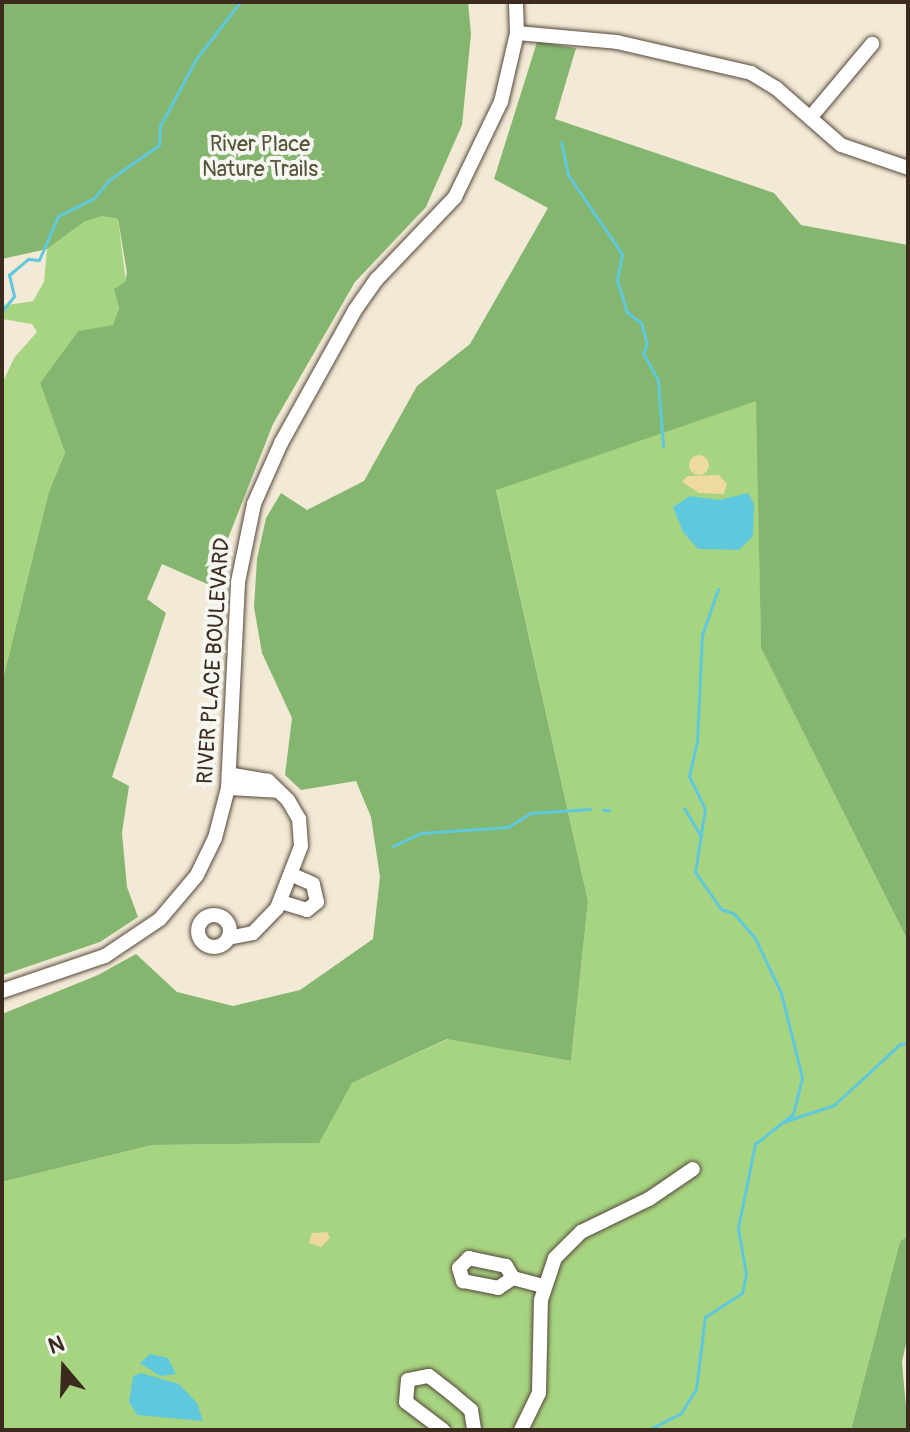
<!DOCTYPE html>
<style>
body{margin:0}
#map{position:relative;width:910px;height:1432px;overflow:hidden;background:#f2e9d6;font-family:Pangolin,sans-serif}
div>[style]{position:absolute}
[style*='--x']{left:calc(var(--x)*1px);top:calc(var(--y)*1px);width:calc(var(--w)*1px);rotate:calc(var(--a)*1deg)}
.green>*{inset:0;background:#a7d481}
.forest>*{inset:0;background:#85b66f}
.sand>*{inset:0;background:#eeda9e}
.round{border-radius:50%}
.water>*{inset:0;background:#60c8dd}
.stream>*{height:3px;margin:-1.5px;padding:0 1.5px;transform-origin:1.5px;border-radius:1.5px;background:#60c8dd}
.roads{filter:drop-shadow(0 0 2px #56473a) drop-shadow(0 0 2px #56473a)}
.minor>*{height:14px;margin:-7px;padding:0 7px;transform-origin:7px;border-radius:7px;background:#fff}
.minor>.ring{margin:-7px;padding:0;box-sizing:content-box;background:none;border:14px solid #fff;border-radius:50%}
span{translate:-50% -50%;white-space:nowrap;text-align:center;line-height:1.15;-webkit-text-stroke:8px #f6f6f2;paint-order:stroke}
.park-label{font-size:22px;color:#565437}
.street-label{font-size:22px;color:#3b2a1e}
.frame{position:absolute;inset:0;border:4px solid #3b2a1e;pointer-events:none}
.north{position:absolute;left:24px;top:1328px;width:80px;height:80px;-webkit-text-stroke:6px #f6f6f2;paint-order:stroke;rotate:341deg;font-size:22px;font-weight:700;line-height:32px;text-align:center;color:#3b2a1e}
.north::after{content:'';display:block;margin:auto;width:28px;height:36px;background:#3b2a1e;clip-path:polygon(50% 0,100% 100%,50% 72%,0 100%)}
</style>
<div id="map">
<div class="green">
<i style="clip-path:polygon(102px 216px,118px 219px,126px 282px,113px 326px,78px 331px,40px 383px,65px 453px,49px 491px,2px 683px,2px 384px,14px 358px,37px 332px,32px 324px,2px 319px,2px 306px,33px 301px,44px 282px,47px 249px,84px 222px)"></i>
<i style="clip-path:polygon(757px 400px,761px 648px,908px 941px,908px 1236px,900px 1241px,851px 1430px,2px 1430px,2px 1182px,152px 1145px,318px 1143px,352px 1083px,448px 1039px,571px 1061px,588px 901px,496px 489px)"></i>
</div>
<div class="forest">
<i style="clip-path:polygon(2px 2px,468px 2px,471px 34px,462px 125px,426px 207px,355px 282px,273px 424px,227px 541px,223px 591px,162px 564px,147px 599px,166px 613px,112px 777px,129px 786px,122px 833px,127px 887px,138px 917px,100px 942px,3px 975px,2px 683px,49px 491px,65px 453px,40px 383px,78px 331px,113px 325px,119px 307px,114px 289px,125px 282px,127px 273px,118px 219px,102px 216px,84px 222px,47px 249px,2px 259px)"></i>
<i style="clip-path:polygon(537px 42px,576px 48px,555px 119px,774px 193px,801px 225px,908px 245px,908px 941px,761px 648px,756px 401px,496px 490px,588px 901px,571px 1061px,447px 1039px,352px 1083px,319px 1143px,152px 1145px,2px 1182px,2px 1014px,98px 975px,136px 954px,177px 992px,233px 1006px,300px 990px,373px 939px,380px 877px,371px 817px,356px 781px,301px 790px,285px 775px,292px 718px,262px 653px,254px 607px,257px 559px,266px 518px,281px 493px,307px 510px,364px 481px,417px 386px,470px 344px,548px 208px,494px 179px)"></i>
<i style="clip-path:polygon(908px 1236px,908px 1335px,902px 1362px,908px 1430px,851px 1430px,900px 1241px)"></i>
</div>
<div class="sand">
<i class="round" style="left:689px;top:455px;width:20px;height:20px"></i>
<i style="clip-path:polygon(719px 475px,727px 484px,724px 494px,699px 493px,682px 482px,687px 476px)"></i>
<i style="clip-path:polygon(327px 1232px,330px 1238px,321px 1247px,309px 1243px,312px 1233px)"></i>
</div>
<div class="water">
<i style="clip-path:polygon(748px 493px,754px 504px,753px 536px,739px 550px,698px 549px,683px 532px,673px 507px,690px 496px,719px 500px)"></i>
<i style="clip-path:polygon(150px 1354px,168px 1358px,176px 1374px,160px 1376px,140px 1363px)"></i>
<i style="clip-path:polygon(141px 1373px,179px 1384px,197px 1403px,203px 1421px,137px 1415px,129px 1402px,133px 1376px)"></i>
</div>
<div class="stream">
<i style="--x:561;--y:142;--w:34;--a:78"></i>
<i style="--x:568;--y:175;--w:96;--a:55.6"></i>
<i style="--x:622;--y:254;--w:26;--a:101"></i>
<i style="--x:617;--y:280;--w:34;--a:73"></i>
<i style="--x:627;--y:312;--w:18;--a:38"></i>
<i style="--x:641;--y:323;--w:22;--a:74"></i>
<i style="--x:647;--y:344;--w:10;--a:114"></i>
<i style="--x:643;--y:353;--w:31;--a:61"></i>
<i style="--x:658;--y:380;--w:67;--a:85.7"></i>
<i style="--x:2;--y:311;--w:19;--a:-51"></i>
<i style="--x:14;--y:296;--w:22;--a:-103"></i>
<i style="--x:9;--y:275;--w:25;--a:-40"></i>
<i style="--x:28;--y:259;--w:11;--a:5"></i>
<i style="--x:39;--y:260;--w:48;--a:-66.6"></i>
<i style="--x:58;--y:216;--w:40;--a:-26.6"></i>
<i style="--x:94;--y:198;--w:23;--a:-50"></i>
<i style="--x:109;--y:180;--w:61;--a:-35"></i>
<i style="--x:159;--y:145;--w:19;--a:-87"></i>
<i style="--x:160;--y:126;--w:76;--a:-61.8"></i>
<i style="--x:196;--y:59;--w:72;--a:-52.3"></i>
<i style="--x:684;--y:808;--w:33;--a:59"></i>
<i style="--x:603;--y:810;--w:6;--a:0"></i>
<i style="--x:393;--y:846;--w:31;--a:-25"></i>
<i style="--x:421;--y:833;--w:87;--a:-3.9"></i>
<i style="--x:508;--y:827;--w:26;--a:-32"></i>
<i style="--x:530;--y:813;--w:60;--a:-3.8"></i>
<i style="--x:783;--y:1122;--w:54;--a:-18.4"></i>
<i style="--x:834;--y:1105;--w:90;--a:-42.7"></i>
<i style="--x:900;--y:1044;--w:8;--a:-7"></i>
<i style="--x:648;--y:1430;--w:37;--a:-27"></i>
<i style="--x:681;--y:1413;--w:28;--a:-58"></i>
<i style="--x:696;--y:1389;--w:73;--a:-82.9"></i>
<i style="--x:705;--y:1317;--w:44;--a:-33"></i>
<i style="--x:742;--y:1293;--w:19;--a:-78"></i>
<i style="--x:746;--y:1274;--w:47;--a:-99.9"></i>
<i style="--x:738;--y:1228;--w:86;--a:-78.6"></i>
<i style="--x:755;--y:1144;--w:48;--a:-38.3"></i>
<i style="--x:793;--y:1114;--w:38;--a:-76"></i>
<i style="--x:802;--y:1077;--w:87;--a:-104"></i>
<i style="--x:781;--y:993;--w:61;--a:-115.3"></i>
<i style="--x:755;--y:938;--w:33;--a:-131"></i>
<i style="--x:733;--y:913;--w:13;--a:-162"></i>
<i style="--x:721;--y:909;--w:45;--a:-125.1"></i>
<i style="--x:695;--y:872;--w:64;--a:-81"></i>
<i style="--x:705;--y:809;--w:37;--a:-116"></i>
<i style="--x:689;--y:776;--w:36;--a:-77"></i>
<i style="--x:697;--y:741;--w:106;--a:-87.3"></i>
<i style="--x:702;--y:635;--w:49;--a:-70.8"></i>
</div>
<div class="roads">
<div class="minor">
<i style="--x:517;--y:33;--w:100;--a:5.1"></i>
<i style="--x:617;--y:42;--w:138;--a:13"></i>
<i style="--x:751;--y:73;--w:29;--a:31"></i>
<i style="--x:776;--y:88;--w:86;--a:41.2"></i>
<i style="--x:841;--y:145;--w:71;--a:18.9"></i>
<i style="--x:810;--y:118;--w:97;--a:-50"></i>
<i style="--x:228;--y:788;--w:50;--a:3.4"></i>
<i style="--x:281;--y:902;--w:27;--a:17"></i>
<i style="--x:307;--y:910;--w:13;--a:-39"></i>
<i style="--x:317;--y:902;--w:18;--a:-103"></i>
<i style="--x:313;--y:884;--w:22;--a:-156"></i>
<i class="ring" style="left:198px;top:915px;width:18px;height:18px"></i>
<i style="--x:228;--y:938;--w:25;--a:-11"></i>
<i style="--x:253;--y:933;--w:35;--a:-46"></i>
<i style="--x:277;--y:908;--w:66;--a:-68.8"></i>
<i style="--x:301;--y:846;--w:27;--a:-94"></i>
<i style="--x:299;--y:819;--w:22;--a:-120"></i>
<i style="--x:288;--y:800;--w:28;--a:-136"></i>
<i style="--x:268;--y:781;--w:40;--a:-170"></i>
<i style="--x:2;--y:991;--w:109;--a:-18.8"></i>
<i style="--x:105;--y:956;--w:66;--a:-33.9"></i>
<i style="--x:160;--y:919;--w:57;--a:-49.9"></i>
<i style="--x:197;--y:875;--w:41;--a:-64.1"></i>
<i style="--x:215;--y:838;--w:52;--a:-75.4"></i>
<i style="--x:228;--y:788;--w:206;--a:-87.2"></i>
<i style="--x:238;--y:582;--w:80;--a:-78.4"></i>
<i style="--x:254;--y:504;--w:67;--a:-66.1"></i>
<i style="--x:281;--y:443;--w:152;--a:-60.9"></i>
<i style="--x:355;--y:310;--w:38;--a:-55"></i>
<i style="--x:377;--y:279;--w:113;--a:-46.4"></i>
<i style="--x:455;--y:197;--w:106;--a:-64.2"></i>
<i style="--x:501;--y:102;--w:71;--a:-76.9"></i>
<i style="--x:517;--y:33;--w:31;--a:-92"></i>
<i style="--x:513;--y:1278;--w:14;--a:-120"></i>
<i style="--x:506;--y:1266;--w:38;--a:-168"></i>
<i style="--x:469;--y:1258;--w:14;--a:135"></i>
<i style="--x:459;--y:1268;--w:14;--a:73"></i>
<i style="--x:463;--y:1281;--w:36;--a:11"></i>
<i style="--x:498;--y:1288;--w:18;--a:-34"></i>
<i style="--x:513;--y:1278;--w:31;--a:15"></i>
<i style="--x:443;--y:1430;--w:46;--a:-142.9"></i>
<i style="--x:406;--y:1402;--w:22;--a:-85"></i>
<i style="--x:408;--y:1380;--w:21;--a:-11"></i>
<i style="--x:429;--y:1376;--w:29;--a:38"></i>
<i style="--x:452;--y:1394;--w:25;--a:40"></i>
<i style="--x:471;--y:1410;--w:20;--a:81"></i>
<i style="--x:521;--y:1430;--w:41;--a:-64.1"></i>
<i style="--x:539;--y:1393;--w:93;--a:-88.8"></i>
<i style="--x:541;--y:1300;--w:44;--a:-71.6"></i>
<i style="--x:555;--y:1258;--w:37;--a:-45"></i>
<i style="--x:581;--y:1232;--w:76;--a:-25.9"></i>
<i style="--x:649;--y:1199;--w:53;--a:-34.3"></i>
</div>
</div>
<div class="park-label">
<span style="left:260px;top:157px">River Place<br>Nature Trails</span>
</div>
<div class="street-label">
<span style="left:214px;top:661px;rotate:-86deg">RIVER PLACE BOULEVARD</span>
</div>
<div class="frame"></div>
<div class="north">N</div>
</div>
